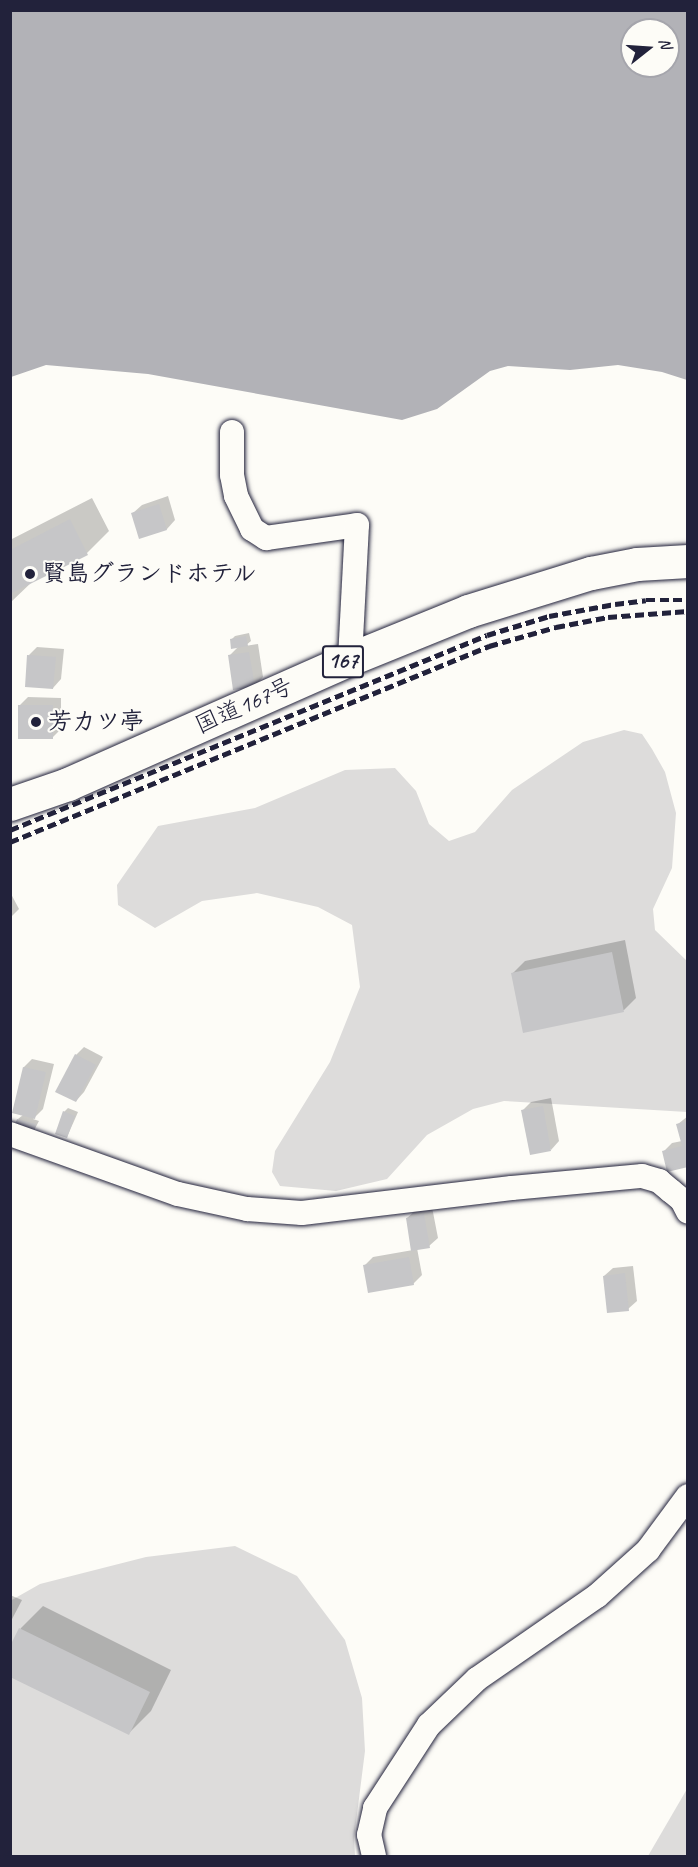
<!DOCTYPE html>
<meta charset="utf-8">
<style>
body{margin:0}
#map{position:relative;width:698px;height:1867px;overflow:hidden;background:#fdfcf7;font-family:Caveat,"Klee One",sans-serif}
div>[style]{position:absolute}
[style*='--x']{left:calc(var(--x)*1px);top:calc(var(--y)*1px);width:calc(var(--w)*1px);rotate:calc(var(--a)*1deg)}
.green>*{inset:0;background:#dddcdb}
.water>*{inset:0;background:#b2b2b7}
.shadow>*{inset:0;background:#0003}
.building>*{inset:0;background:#c6c6c8}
.roads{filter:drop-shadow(0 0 2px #22223b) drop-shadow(0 0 2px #22223b)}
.street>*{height:24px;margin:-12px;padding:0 12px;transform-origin:12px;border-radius:12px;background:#fdfcf7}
.highway>*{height:33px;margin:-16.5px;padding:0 16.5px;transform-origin:16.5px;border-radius:16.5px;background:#fdfcf7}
.rail>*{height:4.5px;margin-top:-2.25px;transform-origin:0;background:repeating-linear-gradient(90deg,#22223b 0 9px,transparent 0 13.5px)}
.dots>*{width:16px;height:16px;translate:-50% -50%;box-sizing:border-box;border:3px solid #fdfcf7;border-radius:50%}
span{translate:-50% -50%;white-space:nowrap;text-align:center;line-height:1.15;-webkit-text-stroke:4.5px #fdfcf7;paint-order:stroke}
.shield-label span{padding:2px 4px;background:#fdfcf7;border:2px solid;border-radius:4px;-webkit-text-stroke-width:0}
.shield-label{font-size:22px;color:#22223b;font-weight:700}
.poi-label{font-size:24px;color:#22223b;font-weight:700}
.left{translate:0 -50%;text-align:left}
.street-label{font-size:24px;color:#22223b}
.frame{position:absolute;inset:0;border:12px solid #22223b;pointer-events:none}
.north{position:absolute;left:620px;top:18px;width:60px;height:60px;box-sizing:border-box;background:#fdfcf7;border:2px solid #a5a5ac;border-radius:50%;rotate:73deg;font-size:16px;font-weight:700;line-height:24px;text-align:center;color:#22223b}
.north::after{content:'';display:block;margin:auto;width:21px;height:27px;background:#22223b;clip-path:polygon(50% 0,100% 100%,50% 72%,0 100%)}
</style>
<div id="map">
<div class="green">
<i style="clip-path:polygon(624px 730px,642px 734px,652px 749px,665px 772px,676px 813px,672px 868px,653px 909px,655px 930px,687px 961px,687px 1112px,504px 1101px,473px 1109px,427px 1135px,387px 1179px,336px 1191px,280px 1186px,272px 1172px,275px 1151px,330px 1062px,360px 987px,352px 925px,318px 907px,257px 893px,202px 901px,155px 928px,118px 905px,117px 885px,158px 826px,255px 808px,345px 770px,395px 768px,416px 791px,429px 824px,449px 841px,475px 832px,512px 790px,583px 742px)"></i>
<i style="clip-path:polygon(235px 1546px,297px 1576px,345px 1640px,362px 1698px,365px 1751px,354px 1838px,355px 1856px,11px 1856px,10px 1601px,40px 1584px,146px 1557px)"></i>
<i style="clip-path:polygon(687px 1789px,687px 1856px,648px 1856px)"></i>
</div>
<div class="water">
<i style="clip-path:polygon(evenodd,10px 11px,687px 11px,687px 380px,662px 372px,618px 365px,570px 370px,508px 366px,490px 371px,437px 409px,402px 420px,148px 374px,46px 365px,11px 377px,10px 11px,632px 30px,668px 30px,668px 66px,632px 66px,632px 30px)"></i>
</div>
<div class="shadow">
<i style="clip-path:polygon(168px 496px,175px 520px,167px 529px,140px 537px,133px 513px,142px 505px)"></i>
<i style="clip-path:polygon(92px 498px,109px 531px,87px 553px,34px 580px,10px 603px,10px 540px)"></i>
<i style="clip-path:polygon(249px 633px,251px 641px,245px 646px,258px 644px,263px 677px,255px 686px,229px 656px,239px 646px,231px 640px,235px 636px)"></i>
<i style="clip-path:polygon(37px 647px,64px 649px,61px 679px,53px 688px,29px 655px)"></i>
<i style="clip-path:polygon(28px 697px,61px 698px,61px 729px,53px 737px,19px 706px)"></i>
<i style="clip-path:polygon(10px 892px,19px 909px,10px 918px)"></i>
<i style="clip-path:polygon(625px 940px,636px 998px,624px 1010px,524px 1031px,513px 973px,525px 961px)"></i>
<i style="clip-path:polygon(84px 1047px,103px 1057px,84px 1092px,76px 1101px,76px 1055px)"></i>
<i style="clip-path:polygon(32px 1059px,54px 1064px,43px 1109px,33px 1119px,39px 1121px,32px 1134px,18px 1119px,23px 1115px,24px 1067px)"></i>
<i style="clip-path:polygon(551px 1098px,559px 1141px,551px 1150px,523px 1110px,531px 1102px)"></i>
<i style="clip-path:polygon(68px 1108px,78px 1112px,67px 1137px,64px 1112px)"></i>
<i style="clip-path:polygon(688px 1116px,688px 1165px,663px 1152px,672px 1143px,682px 1141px,678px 1124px)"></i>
<i style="clip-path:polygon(432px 1207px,438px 1238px,429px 1246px,417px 1248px,422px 1275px,413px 1284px,364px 1266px,373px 1257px,413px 1250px,407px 1218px,416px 1210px)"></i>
<i style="clip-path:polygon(633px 1266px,637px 1301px,628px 1309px,604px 1276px,613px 1268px)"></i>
<i style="clip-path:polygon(10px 1595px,22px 1600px,10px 1623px)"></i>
<i style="clip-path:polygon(43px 1606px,171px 1670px,151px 1711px,129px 1733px,10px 1649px,21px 1628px)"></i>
</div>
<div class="building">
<i style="clip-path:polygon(159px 504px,167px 530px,139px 539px,131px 513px)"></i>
<i style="clip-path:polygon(70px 519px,88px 555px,10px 594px,10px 550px)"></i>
<i style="clip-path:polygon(246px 636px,248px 646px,231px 649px,230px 639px)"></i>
<i style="clip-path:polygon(249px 652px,255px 687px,233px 690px,228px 655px)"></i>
<i style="clip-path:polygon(27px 655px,56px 657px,53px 689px,25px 687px)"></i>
<i style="clip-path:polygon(18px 705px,53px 705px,53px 739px,18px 739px)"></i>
<i style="clip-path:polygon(612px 952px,624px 1012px,523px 1033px,511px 973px)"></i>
<i style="clip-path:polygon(75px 1054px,96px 1065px,76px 1102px,55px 1092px)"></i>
<i style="clip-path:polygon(23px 1067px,46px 1072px,35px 1119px,12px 1113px)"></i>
<i style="clip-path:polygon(543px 1106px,551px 1151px,530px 1155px,521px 1110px)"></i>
<i style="clip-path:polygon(63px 1111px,75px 1116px,67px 1138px,55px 1134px)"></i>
<i style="clip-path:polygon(17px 1119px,36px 1124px,33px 1136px,13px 1130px)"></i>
<i style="clip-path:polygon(688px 1121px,688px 1167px,667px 1172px,662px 1151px,682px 1146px,676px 1124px)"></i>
<i style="clip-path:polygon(424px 1214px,430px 1248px,411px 1251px,406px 1218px)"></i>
<i style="clip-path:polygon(409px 1257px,414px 1285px,368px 1293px,363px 1265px)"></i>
<i style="clip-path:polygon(625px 1273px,629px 1311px,607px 1313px,603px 1276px)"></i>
<i style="clip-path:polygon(19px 1628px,150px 1692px,129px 1735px,10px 1677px,10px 1646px)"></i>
</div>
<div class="roads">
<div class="street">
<i style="--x:232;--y:432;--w:43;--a:90"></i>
<i style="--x:232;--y:475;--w:21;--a:79"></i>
<i style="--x:236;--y:496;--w:37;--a:64"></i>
<i style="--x:252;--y:529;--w:17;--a:33"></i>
<i style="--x:266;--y:538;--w:92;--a:-8.1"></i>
<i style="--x:357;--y:525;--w:134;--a:93"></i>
<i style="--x:10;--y:1134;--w:178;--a:19.7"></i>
<i style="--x:178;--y:1194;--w:71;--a:12.3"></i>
<i style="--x:247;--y:1209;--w:55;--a:4.2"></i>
<i style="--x:302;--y:1213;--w:211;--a:-6.8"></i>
<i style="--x:512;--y:1188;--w:131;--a:-5.3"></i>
<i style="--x:642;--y:1176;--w:18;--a:16"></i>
<i style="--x:659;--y:1181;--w:16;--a:40"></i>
<i style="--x:671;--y:1191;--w:14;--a:39"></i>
<i style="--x:682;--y:1200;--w:13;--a:63"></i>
<i style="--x:374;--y:1856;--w:22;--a:-103"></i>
<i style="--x:369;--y:1835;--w:28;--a:-77"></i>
<i style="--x:375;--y:1808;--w:99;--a:-57"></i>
<i style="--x:429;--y:1725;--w:66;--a:-43.8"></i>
<i style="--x:477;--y:1679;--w:146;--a:-34.7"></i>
<i style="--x:597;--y:1596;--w:69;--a:-42"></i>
<i style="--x:648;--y:1550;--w:67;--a:-53.5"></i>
</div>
<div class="highway">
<i style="--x:10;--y:804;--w:61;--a:-19"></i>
<i style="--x:68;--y:784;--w:308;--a:-23.9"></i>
<i style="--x:350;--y:659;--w:127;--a:-22.1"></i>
<i style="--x:468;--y:611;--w:129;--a:-17.2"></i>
<i style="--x:591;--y:573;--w:47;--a:-11.1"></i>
<i style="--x:637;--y:564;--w:51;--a:-3.4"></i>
</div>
</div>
<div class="rail">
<i style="--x:10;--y:830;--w:515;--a:-22.23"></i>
<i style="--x:487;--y:635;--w:65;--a:-17"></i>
<i style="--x:549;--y:616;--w:67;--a:-10.3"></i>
<i style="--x:615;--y:604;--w:31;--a:-7"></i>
<i style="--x:646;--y:600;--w:42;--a:0"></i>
<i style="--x:10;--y:842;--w:518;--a:-22.25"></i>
<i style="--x:489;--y:646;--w:70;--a:-15.8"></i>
<i style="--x:556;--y:627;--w:53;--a:-10.9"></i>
<i style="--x:608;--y:617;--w:80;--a:-4.3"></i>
</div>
<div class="dots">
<i style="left:30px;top:574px;background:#22223b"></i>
<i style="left:36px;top:722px;background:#22223b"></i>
</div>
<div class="shield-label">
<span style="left:343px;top:662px">167</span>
</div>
<div class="poi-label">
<span class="left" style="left:42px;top:574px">賢島グランドホテル</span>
<span class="left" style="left:48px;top:722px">芳カツ亭</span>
</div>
<div class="street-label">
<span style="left:244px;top:706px;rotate:-24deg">国道167号</span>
</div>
<div class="frame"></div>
<div class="north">N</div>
</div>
